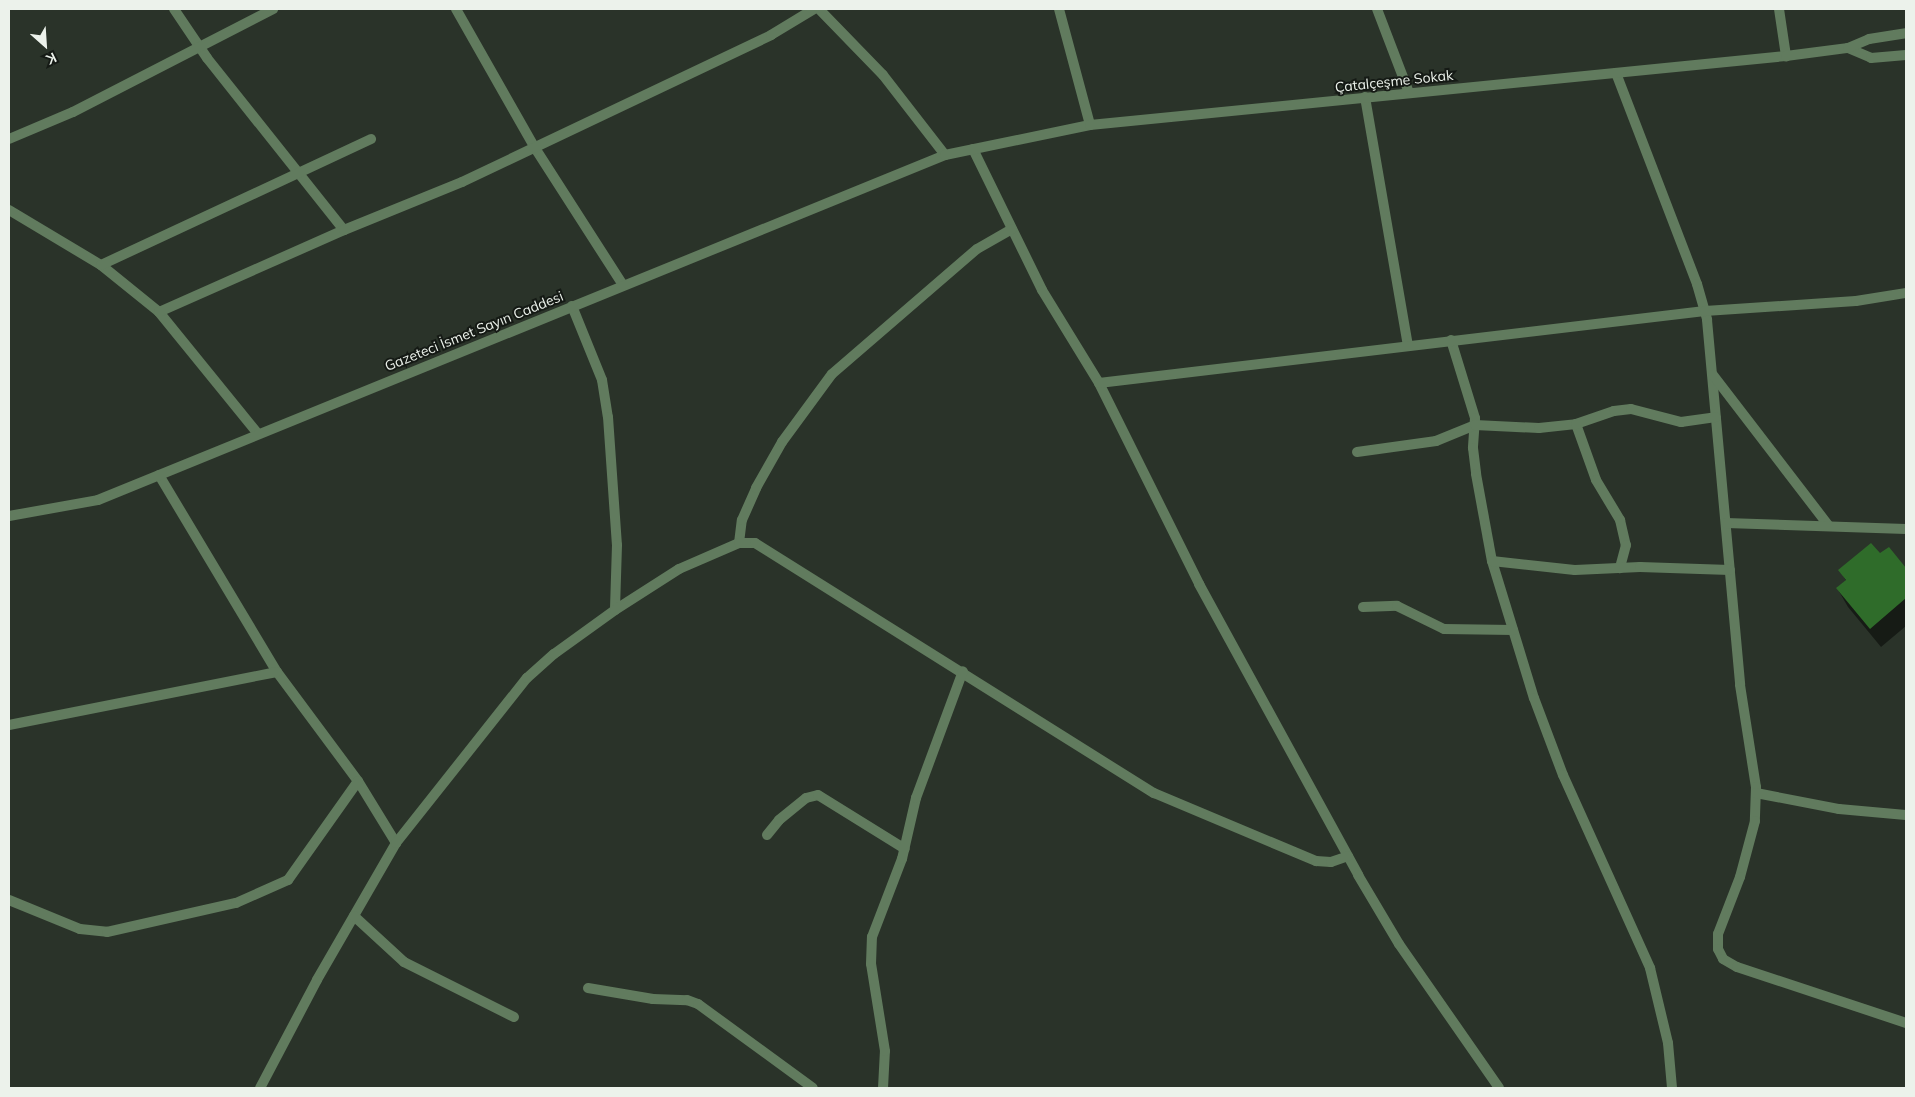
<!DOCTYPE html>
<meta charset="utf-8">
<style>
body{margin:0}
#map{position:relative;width:1915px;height:1097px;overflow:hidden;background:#2a3329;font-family:Mulish,sans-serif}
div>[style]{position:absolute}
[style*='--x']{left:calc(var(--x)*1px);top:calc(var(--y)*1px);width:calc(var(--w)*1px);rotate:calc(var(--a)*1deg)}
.shadow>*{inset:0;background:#0007}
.building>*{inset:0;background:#2f6c2a}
.minor>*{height:10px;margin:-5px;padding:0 5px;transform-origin:5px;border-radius:5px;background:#617b5e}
.tertiary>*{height:10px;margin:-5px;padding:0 5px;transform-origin:5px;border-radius:5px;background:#617b5e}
span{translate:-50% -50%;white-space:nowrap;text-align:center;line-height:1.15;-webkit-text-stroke:4px #151a15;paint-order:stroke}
.street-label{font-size:14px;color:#ecf2eb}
.frame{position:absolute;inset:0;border:10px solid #ecf2eb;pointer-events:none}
.north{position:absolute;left:20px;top:20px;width:50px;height:50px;-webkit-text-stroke:4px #151a15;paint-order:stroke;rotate:154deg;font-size:14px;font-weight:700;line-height:20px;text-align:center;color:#ecf2eb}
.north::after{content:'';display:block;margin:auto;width:18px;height:22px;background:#ecf2eb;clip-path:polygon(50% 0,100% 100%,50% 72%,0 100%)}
</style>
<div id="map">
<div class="shadow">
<i style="clip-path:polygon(1889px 548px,1906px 570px,1906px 626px,1881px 647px,1848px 607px,1837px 588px,1846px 581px,1840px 570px,1880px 555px)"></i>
</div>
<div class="building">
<i style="clip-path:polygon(1871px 543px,1880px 553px,1889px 547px,1906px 568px,1906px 598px,1870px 629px,1836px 588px,1846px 580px,1838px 570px)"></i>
</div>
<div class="minor">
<i style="--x:174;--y:9;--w:59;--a:56"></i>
<i style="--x:207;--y:58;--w:220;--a:51.5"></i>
<i style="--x:456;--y:9;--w:160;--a:60.4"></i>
<i style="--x:535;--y:148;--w:163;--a:57.3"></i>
<i style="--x:819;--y:9;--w:92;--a:45.9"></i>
<i style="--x:883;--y:75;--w:101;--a:52.2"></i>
<i style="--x:1059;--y:9;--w:120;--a:75"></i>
<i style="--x:1377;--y:9;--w:90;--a:69.1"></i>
<i style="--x:1779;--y:9;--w:48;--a:81.5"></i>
<i style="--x:1616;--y:73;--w:226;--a:69"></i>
<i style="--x:1697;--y:284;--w:37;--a:74"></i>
<i style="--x:1707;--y:320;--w:366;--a:84.8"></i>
<i style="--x:1740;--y:685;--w:103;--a:81.1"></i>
<i style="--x:1756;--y:787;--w:34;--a:92"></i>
<i style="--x:1755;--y:821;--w:58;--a:105"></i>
<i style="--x:1740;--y:877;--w:61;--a:111.1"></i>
<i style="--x:1718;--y:934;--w:15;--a:90"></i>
<i style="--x:1718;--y:949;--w:11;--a:63"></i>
<i style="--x:1723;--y:959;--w:16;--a:30"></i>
<i style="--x:1737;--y:967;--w:178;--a:18.3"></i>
<i style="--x:1365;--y:97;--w:252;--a:80.2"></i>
<i style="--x:9;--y:139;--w:69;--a:-22.9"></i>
<i style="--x:73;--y:112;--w:225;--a:-27.2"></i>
<i style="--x:973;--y:149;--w:157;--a:63.9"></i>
<i style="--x:1042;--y:290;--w:109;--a:58.5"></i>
<i style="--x:1099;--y:383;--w:225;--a:63.5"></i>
<i style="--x:1199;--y:584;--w:332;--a:61.3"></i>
<i style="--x:1358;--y:875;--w:80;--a:59.3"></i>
<i style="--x:1399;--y:944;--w:175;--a:55.2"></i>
<i style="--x:9;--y:210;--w:107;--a:30.9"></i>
<i style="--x:101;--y:265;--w:75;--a:39"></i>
<i style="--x:159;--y:312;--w:157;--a:50.9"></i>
<i style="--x:101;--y:265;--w:298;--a:-25"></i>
<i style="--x:572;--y:306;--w:80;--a:67.9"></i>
<i style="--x:602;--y:380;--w:37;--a:81"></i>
<i style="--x:608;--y:417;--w:128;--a:86"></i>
<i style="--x:617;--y:545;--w:65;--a:91.8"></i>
<i style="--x:159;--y:312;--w:202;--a:-23.9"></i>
<i style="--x:344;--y:230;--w:127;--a:-22.1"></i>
<i style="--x:462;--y:182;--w:342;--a:-25.4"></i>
<i style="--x:771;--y:35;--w:50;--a:-31.2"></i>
<i style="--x:1451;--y:340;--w:82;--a:72.9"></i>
<i style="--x:1475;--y:418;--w:30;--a:94"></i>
<i style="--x:1473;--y:448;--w:26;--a:83"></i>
<i style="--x:1476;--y:474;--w:88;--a:79.6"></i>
<i style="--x:1492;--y:561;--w:143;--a:73"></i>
<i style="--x:1534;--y:698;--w:82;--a:69.4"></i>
<i style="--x:1563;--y:775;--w:212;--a:65.7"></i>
<i style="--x:1650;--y:968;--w:77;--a:76.5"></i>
<i style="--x:1668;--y:1043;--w:45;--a:84.9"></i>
<i style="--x:1713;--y:375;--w:190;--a:52.5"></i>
<i style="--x:1099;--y:383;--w:610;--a:-6.78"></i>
<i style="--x:1705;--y:311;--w:151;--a:-3.8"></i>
<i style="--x:1856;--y:301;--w:51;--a:-9.1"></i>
<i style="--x:1576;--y:424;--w:59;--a:70.3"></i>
<i style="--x:1596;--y:480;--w:47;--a:59"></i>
<i style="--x:1620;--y:520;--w:26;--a:77"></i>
<i style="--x:1626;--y:545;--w:24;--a:105"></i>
<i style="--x:1357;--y:452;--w:80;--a:-7.9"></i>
<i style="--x:1436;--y:441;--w:42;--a:-22.3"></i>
<i style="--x:1475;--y:425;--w:64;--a:2.7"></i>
<i style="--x:1539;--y:428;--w:37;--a:-6"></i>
<i style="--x:1576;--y:424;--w:40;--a:-18.9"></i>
<i style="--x:1614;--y:411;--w:17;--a:-7"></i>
<i style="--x:1631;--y:409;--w:52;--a:14.6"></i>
<i style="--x:1681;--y:422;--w:35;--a:-8"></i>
<i style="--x:159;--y:475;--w:230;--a:59.1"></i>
<i style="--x:277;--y:672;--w:136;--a:53.4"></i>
<i style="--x:358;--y:781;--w:73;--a:58.5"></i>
<i style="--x:396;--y:843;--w:158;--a:120"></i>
<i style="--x:317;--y:980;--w:122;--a:117.8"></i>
<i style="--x:1726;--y:523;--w:180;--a:1.9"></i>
<i style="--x:739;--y:543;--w:23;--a:-83"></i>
<i style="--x:742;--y:520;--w:35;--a:-66"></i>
<i style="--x:756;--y:488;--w:53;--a:-60.5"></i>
<i style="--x:782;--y:442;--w:84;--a:-53.7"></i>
<i style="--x:832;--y:374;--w:191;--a:-40.8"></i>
<i style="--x:977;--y:249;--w:40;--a:-29.7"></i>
<i style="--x:1492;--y:561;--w:83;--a:6.2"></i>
<i style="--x:1575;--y:570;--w:65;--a:-2.6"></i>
<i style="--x:1640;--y:567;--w:90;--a:1.9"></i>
<i style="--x:1363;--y:607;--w:34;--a:-2"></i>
<i style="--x:1397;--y:606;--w:52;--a:26.1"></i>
<i style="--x:1444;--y:629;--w:69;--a:0.8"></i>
<i style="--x:9;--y:725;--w:273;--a:-11.2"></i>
<i style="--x:1756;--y:793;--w:85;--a:10.9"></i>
<i style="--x:1839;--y:809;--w:67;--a:5.1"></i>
<i style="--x:767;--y:835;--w:19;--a:-51"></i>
<i style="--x:779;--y:820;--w:35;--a:-39"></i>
<i style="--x:806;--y:798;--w:12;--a:-14"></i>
<i style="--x:818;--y:795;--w:102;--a:31.8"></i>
<i style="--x:396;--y:843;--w:211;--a:-51.6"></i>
<i style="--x:527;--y:678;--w:36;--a:-42"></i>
<i style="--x:554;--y:654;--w:75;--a:-35.8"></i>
<i style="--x:615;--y:610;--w:76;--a:-32.6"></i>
<i style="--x:679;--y:569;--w:65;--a:-23.4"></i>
<i style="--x:739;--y:543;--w:16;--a:0"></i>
<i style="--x:755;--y:543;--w:471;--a:32.1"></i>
<i style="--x:1154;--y:793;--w:176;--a:22.8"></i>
<i style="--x:1316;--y:861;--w:15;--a:4"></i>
<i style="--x:1331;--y:862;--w:18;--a:-19"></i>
<i style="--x:9;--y:900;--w:77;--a:22.2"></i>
<i style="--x:80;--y:929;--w:27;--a:6"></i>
<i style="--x:107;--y:932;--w:132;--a:-12.7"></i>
<i style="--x:236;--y:903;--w:57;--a:-23.9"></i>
<i style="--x:288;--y:880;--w:121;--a:-54.7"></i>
<i style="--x:354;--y:916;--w:68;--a:42.6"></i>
<i style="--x:404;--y:962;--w:123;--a:26.6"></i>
<i style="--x:588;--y:988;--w:66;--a:9.6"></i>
<i style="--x:653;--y:999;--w:34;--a:2"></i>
<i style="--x:687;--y:1000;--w:12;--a:20"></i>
<i style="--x:698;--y:1004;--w:142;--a:36.1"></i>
<i style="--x:883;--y:1088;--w:37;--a:-87"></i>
<i style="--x:885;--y:1051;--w:88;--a:-99.1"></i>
<i style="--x:871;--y:964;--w:27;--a:-88"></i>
<i style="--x:872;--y:937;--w:84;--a:-69"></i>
<i style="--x:902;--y:859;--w:63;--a:-77.1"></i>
<i style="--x:916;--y:798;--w:135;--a:-69.7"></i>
</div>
<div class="tertiary">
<i style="--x:1848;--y:48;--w:25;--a:23"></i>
<i style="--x:1871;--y:58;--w:35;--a:-5"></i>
<i style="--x:9;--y:516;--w:90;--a:-10.2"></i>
<i style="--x:98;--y:500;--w:915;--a:-22.16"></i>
<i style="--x:945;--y:155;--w:148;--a:-11.7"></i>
<i style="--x:1090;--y:125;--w:699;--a:-5.66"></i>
<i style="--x:1786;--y:56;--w:63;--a:-7.4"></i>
<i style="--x:1848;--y:48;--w:23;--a:-23"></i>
<i style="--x:1869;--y:39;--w:37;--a:-9"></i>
</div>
<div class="street-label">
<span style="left:1394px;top:81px;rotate:-6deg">Çatalçeşme Sokak</span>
<span style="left:474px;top:331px;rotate:-22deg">Gazeteci İsmet Sayın Caddesi</span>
</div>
<div class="frame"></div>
<div class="north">K</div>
</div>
